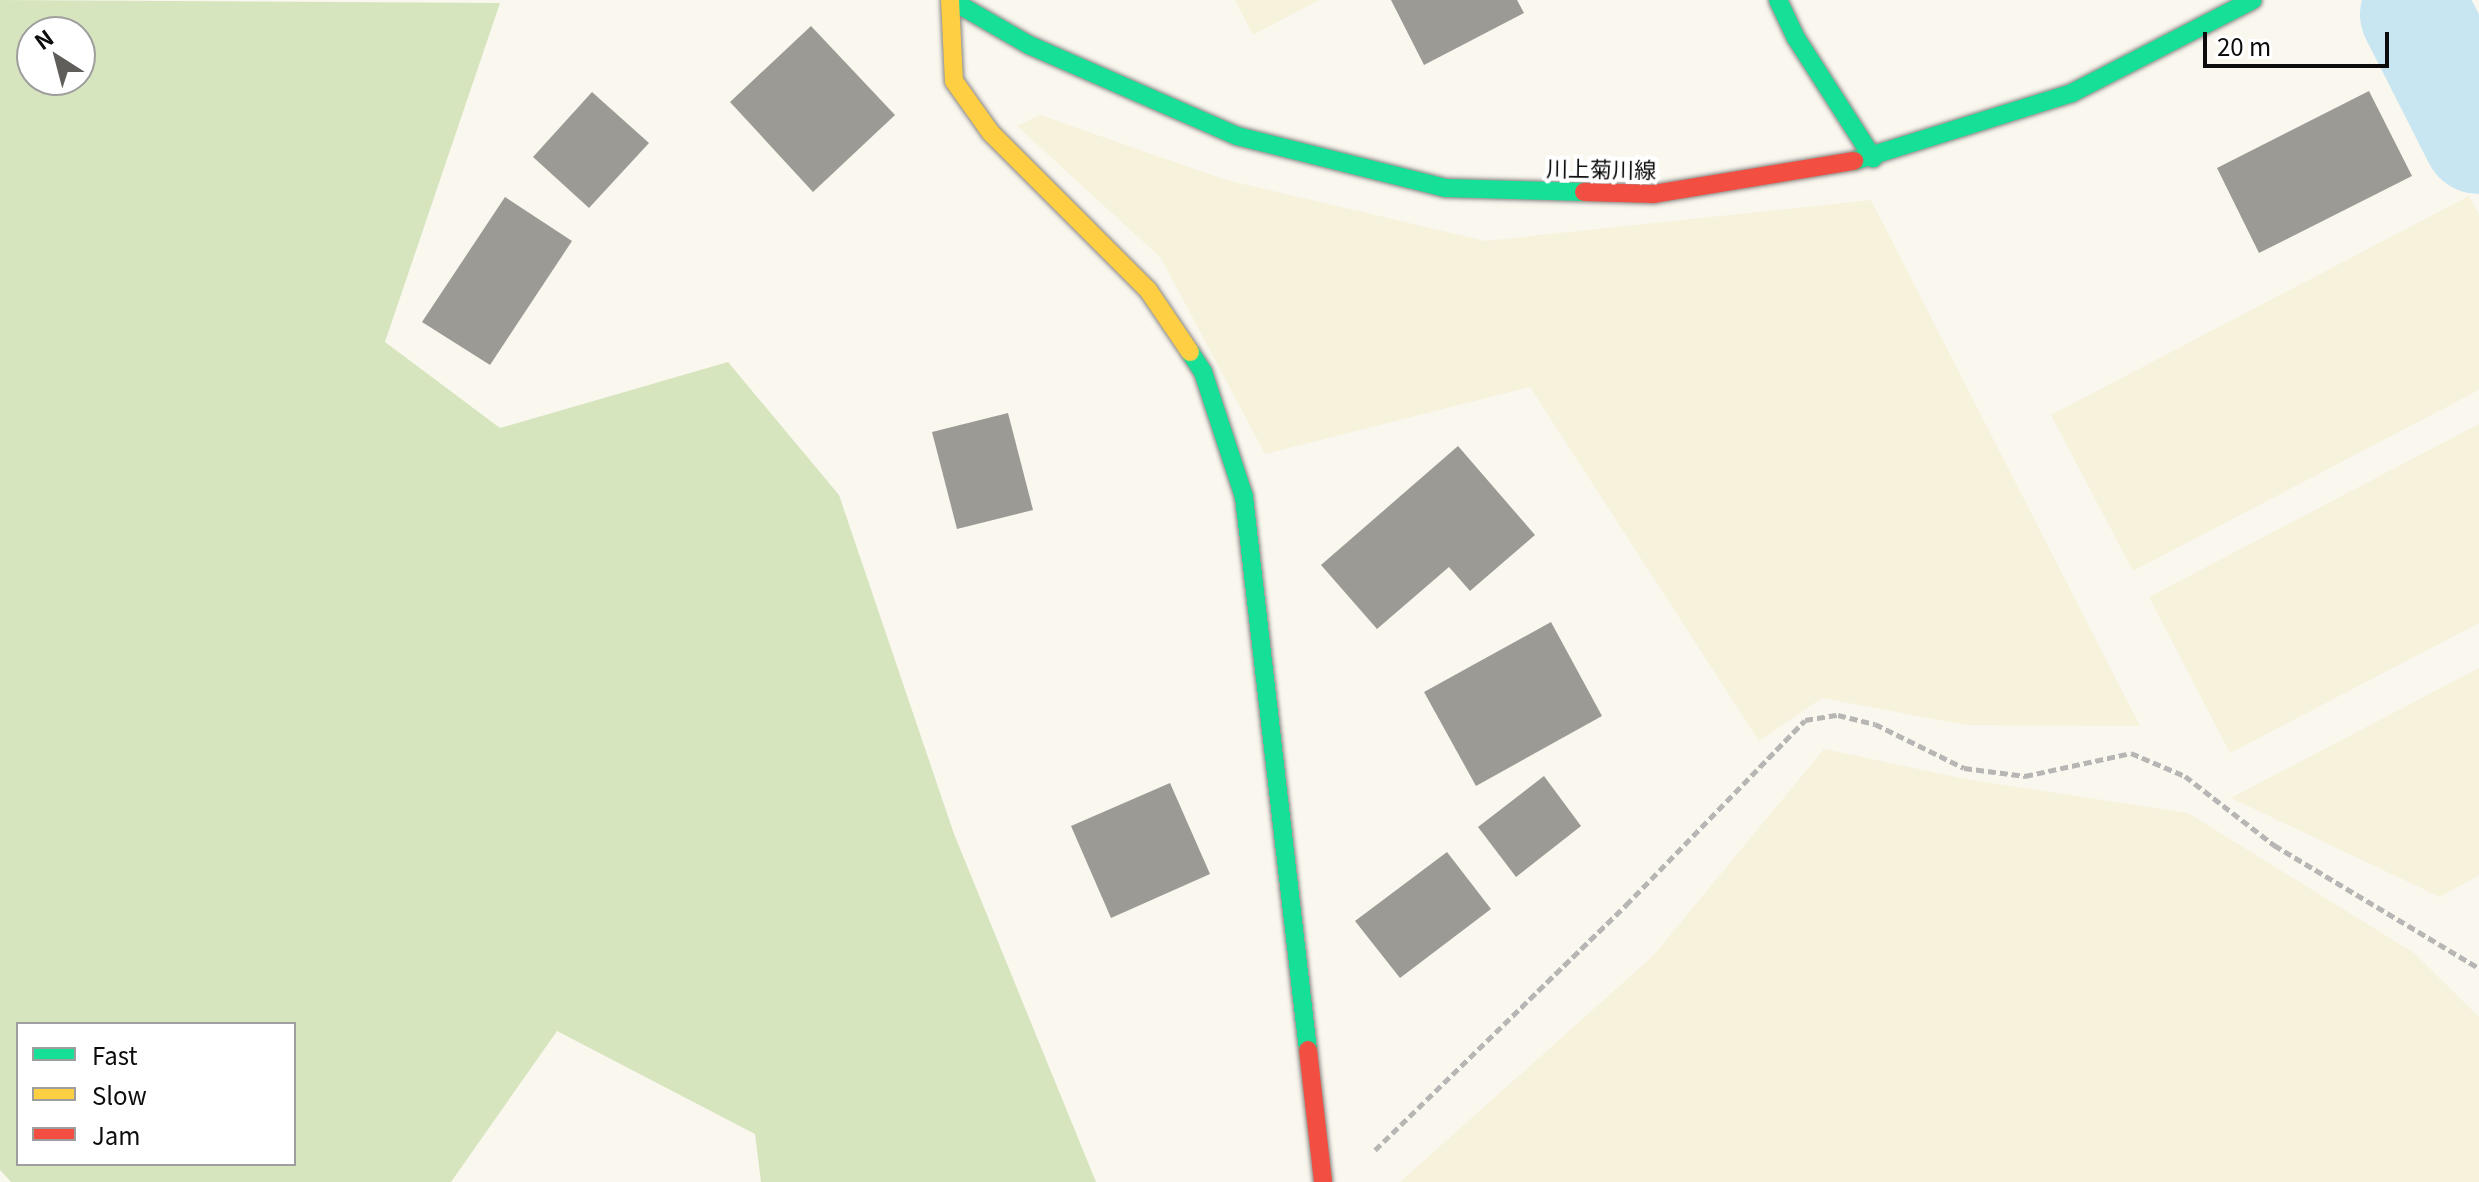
<!DOCTYPE html>
<meta charset="utf-8">
<style>
body{margin:0}
#map{position:relative;width:2479px;height:1182px;overflow:hidden;background:#faf7ef;font-family:Georgia,"Noto Sans JP",serif}
div>[style]{position:absolute}
[style*='--x']{left:calc(var(--x)*1px);top:calc(var(--y)*1px);width:calc(var(--w)*1px);rotate:calc(var(--a)*1deg)}
.farmland>*{inset:0;background:#f6f2dc}
.forest>*{inset:0;background:#d6e5be}
.river>*{height:112px;margin:-56px;padding:0 56px;transform-origin:56px;border-radius:56px;background:#c7e6f2}
.building>*{inset:0;background:#9c9a95}
.path>*{height:5px;margin-top:-2.5px;transform-origin:0;background:repeating-linear-gradient(90deg,#b7b6b5 0 8px,transparent 0 12px)}
.roads{filter:drop-shadow(0 0 2px #8a8885) drop-shadow(0 0 2px #8a8885)}
.fast>*{height:18px;margin:-9px;padding:0 9px;transform-origin:9px;border-radius:9px;background:#16e098}
.slow>*{height:18px;margin:-9px;padding:0 9px;transform-origin:9px;border-radius:9px;background:#ffcf43}
.jam>*{height:18px;margin:-9px;padding:0 9px;transform-origin:9px;border-radius:9px;background:#f24e42}
span{translate:-50% -50%;white-space:nowrap;text-align:center;line-height:1.15;-webkit-text-stroke:8px #fff;paint-order:stroke}
.street-label{font-size:22px;color:#0c0c0c}
.legend{position:absolute;left:16px;top:1022px;width:280px;height:144px;box-sizing:border-box;background:#fff;border:2px solid #9e9e9e;margin:0;padding:10px 14px;list-style:none;font-size:24px;color:#0c0c0c}
.legend li{display:flex;align-items:center;gap:16px;height:40px}
.legend b{width:40px;border:2px solid #9e9e9e}
.north{position:absolute;left:16px;top:16px;width:80px;height:80px;box-sizing:border-box;background:#fff;border:2px solid #9e9e9e;border-radius:50%;rotate:324deg;font-size:22px;font-weight:700;line-height:32px;text-align:center;color:#0c0c0c}
.north::after{content:'';display:block;margin:auto;width:28px;height:36px;background:#5f5e5b;clip-path:polygon(50% 0,100% 100%,50% 72%,0 100%)}
.scale{position:absolute;left:2203px;top:32px;width:186px;height:36px;box-sizing:border-box;border:4px solid #0c0c0c;border-top:0;padding-left:10px;font-size:24px;line-height:28px;white-space:nowrap;color:#0c0c0c;-webkit-text-stroke:6px #fff;paint-order:stroke}
</style>
<div id="map">
<div class="farmland">
<i style="clip-path:polygon(1235px 0,1319px 0,1253px 35px)"></i>
<i style="clip-path:polygon(1040px 115px,1226px 180px,1485px 241px,1871px 200px,2140px 726px,1966px 725px,1822px 698px,1759px 741px,1530px 387px,1265px 454px,1161px 258px,1017px 126px)"></i>
<i style="clip-path:polygon(2469px 196px,2479px 215px,2479px 390px,2133px 571px,2051px 415px)"></i>
<i style="clip-path:polygon(2479px 424px,2479px 623px,2230px 753px,2149px 597px)"></i>
<i style="clip-path:polygon(2479px 668px,2479px 875px,2440px 897px,2231px 798px)"></i>
<i style="clip-path:polygon(1824px 749px,1965px 779px,2188px 813px,2414px 953px,2479px 1017px,2479px 1182px,1400px 1182px,1653px 956px)"></i>
</div>
<div class="forest">
<i style="clip-path:polygon(evenodd,0 0,500px 3px,385px 342px,500px 428px,728px 362px,839px 495px,954px 834px,1096px 1182px,761px 1182px,755px 1134px,557px 1031px,451px 1182px,11px 1182px,0 1170px,0 0,32px 32px,80px 32px,80px 80px,32px 80px,32px 32px,0 0,18px 1024px,294px 1024px,294px 1164px,18px 1164px,18px 1024px)"></i>
</div>
<div class="river">
<i style="--x:2416;--y:14;--w:139;--a:63.1"></i>
</div>
<div class="building">
<i style="clip-path:polygon(1391px 0,1517px 0,1524px 13px,1424px 65px)"></i>
<i style="clip-path:polygon(811px 26px,895px 115px,813px 192px,730px 102px)"></i>
<i style="clip-path:polygon(2369px 91px,2412px 176px,2259px 253px,2217px 168px)"></i>
<i style="clip-path:polygon(592px 92px,649px 143px,589px 208px,533px 157px)"></i>
<i style="clip-path:polygon(505px 197px,572px 241px,490px 365px,422px 322px)"></i>
<i style="clip-path:polygon(1008px 413px,1033px 510px,957px 529px,932px 432px)"></i>
<i style="clip-path:polygon(1458px 446px,1535px 535px,1470px 591px,1449px 567px,1377px 629px,1321px 565px)"></i>
<i style="clip-path:polygon(1551px 622px,1602px 716px,1476px 786px,1424px 692px)"></i>
<i style="clip-path:polygon(1544px 776px,1581px 826px,1516px 877px,1478px 827px)"></i>
<i style="clip-path:polygon(1170px 783px,1210px 874px,1111px 918px,1071px 826px)"></i>
<i style="clip-path:polygon(1447px 852px,1491px 909px,1400px 978px,1355px 921px)"></i>
</div>
<div class="path">
<i style="--x:1375;--y:1150;--w:351;--a:-44.3"></i>
<i style="--x:1626;--y:905;--w:257;--a:-45.9"></i>
<i style="--x:1805;--y:720;--w:33;--a:-9"></i>
<i style="--x:1838;--y:715;--w:38;--a:14"></i>
<i style="--x:1875;--y:724;--w:99;--a:26.3"></i>
<i style="--x:1964;--y:768;--w:62;--a:7.5"></i>
<i style="--x:2025;--y:776;--w:108;--a:-12.2"></i>
<i style="--x:2131;--y:753;--w:59;--a:23.1"></i>
<i style="--x:2185;--y:776;--w:113;--a:37.8"></i>
<i style="--x:2274;--y:845;--w:239;--a:31"></i>
</div>
<div class="roads">
<div class="fast">
<i style="--x:951;--y:0;--w:90;--a:30"></i>
<i style="--x:1029;--y:45;--w:227;--a:23.6"></i>
<i style="--x:1237;--y:136;--w:214;--a:14"></i>
<i style="--x:1445;--y:188;--w:139;--a:1.6"></i>
<i style="--x:1778;--y:0;--w:42;--a:64.7"></i>
<i style="--x:1796;--y:38;--w:143;--a:57.3"></i>
<i style="--x:1854;--y:161;--w:228;--a:-17.3"></i>
<i style="--x:2072;--y:93;--w:203;--a:-27.2"></i>
<i style="--x:1190;--y:352;--w:24;--a:57"></i>
<i style="--x:1203;--y:372;--w:132;--a:71.8"></i>
<i style="--x:1244;--y:497;--w:557;--a:83.4"></i>
</div>
<div class="slow">
<i style="--x:950;--y:0;--w:81;--a:87.2"></i>
<i style="--x:954;--y:81;--w:64;--a:54.6"></i>
<i style="--x:991;--y:133;--w:222;--a:45"></i>
<i style="--x:1148;--y:290;--w:75;--a:55.9"></i>
</div>
<div class="jam">
<i style="--x:1584;--y:192;--w:70;--a:1.6"></i>
<i style="--x:1654;--y:194;--w:203;--a:-9.4"></i>
<i style="--x:1308;--y:1050;--w:133;--a:83.5"></i>
</div>
</div>
<div class="street-label">
<span style="left:1601px;top:168px;rotate:1deg">川上菊川線</span>
</div>
<ul class="legend">
<li><b style="height:10px;background:#16e098"></b>Fast</li>
<li><b style="height:10px;background:#ffcf43"></b>Slow</li>
<li><b style="height:10px;background:#f24e42"></b>Jam</li>
</ul>
<div class="north">N</div>
<div class="scale">20 m</div>
</div>
